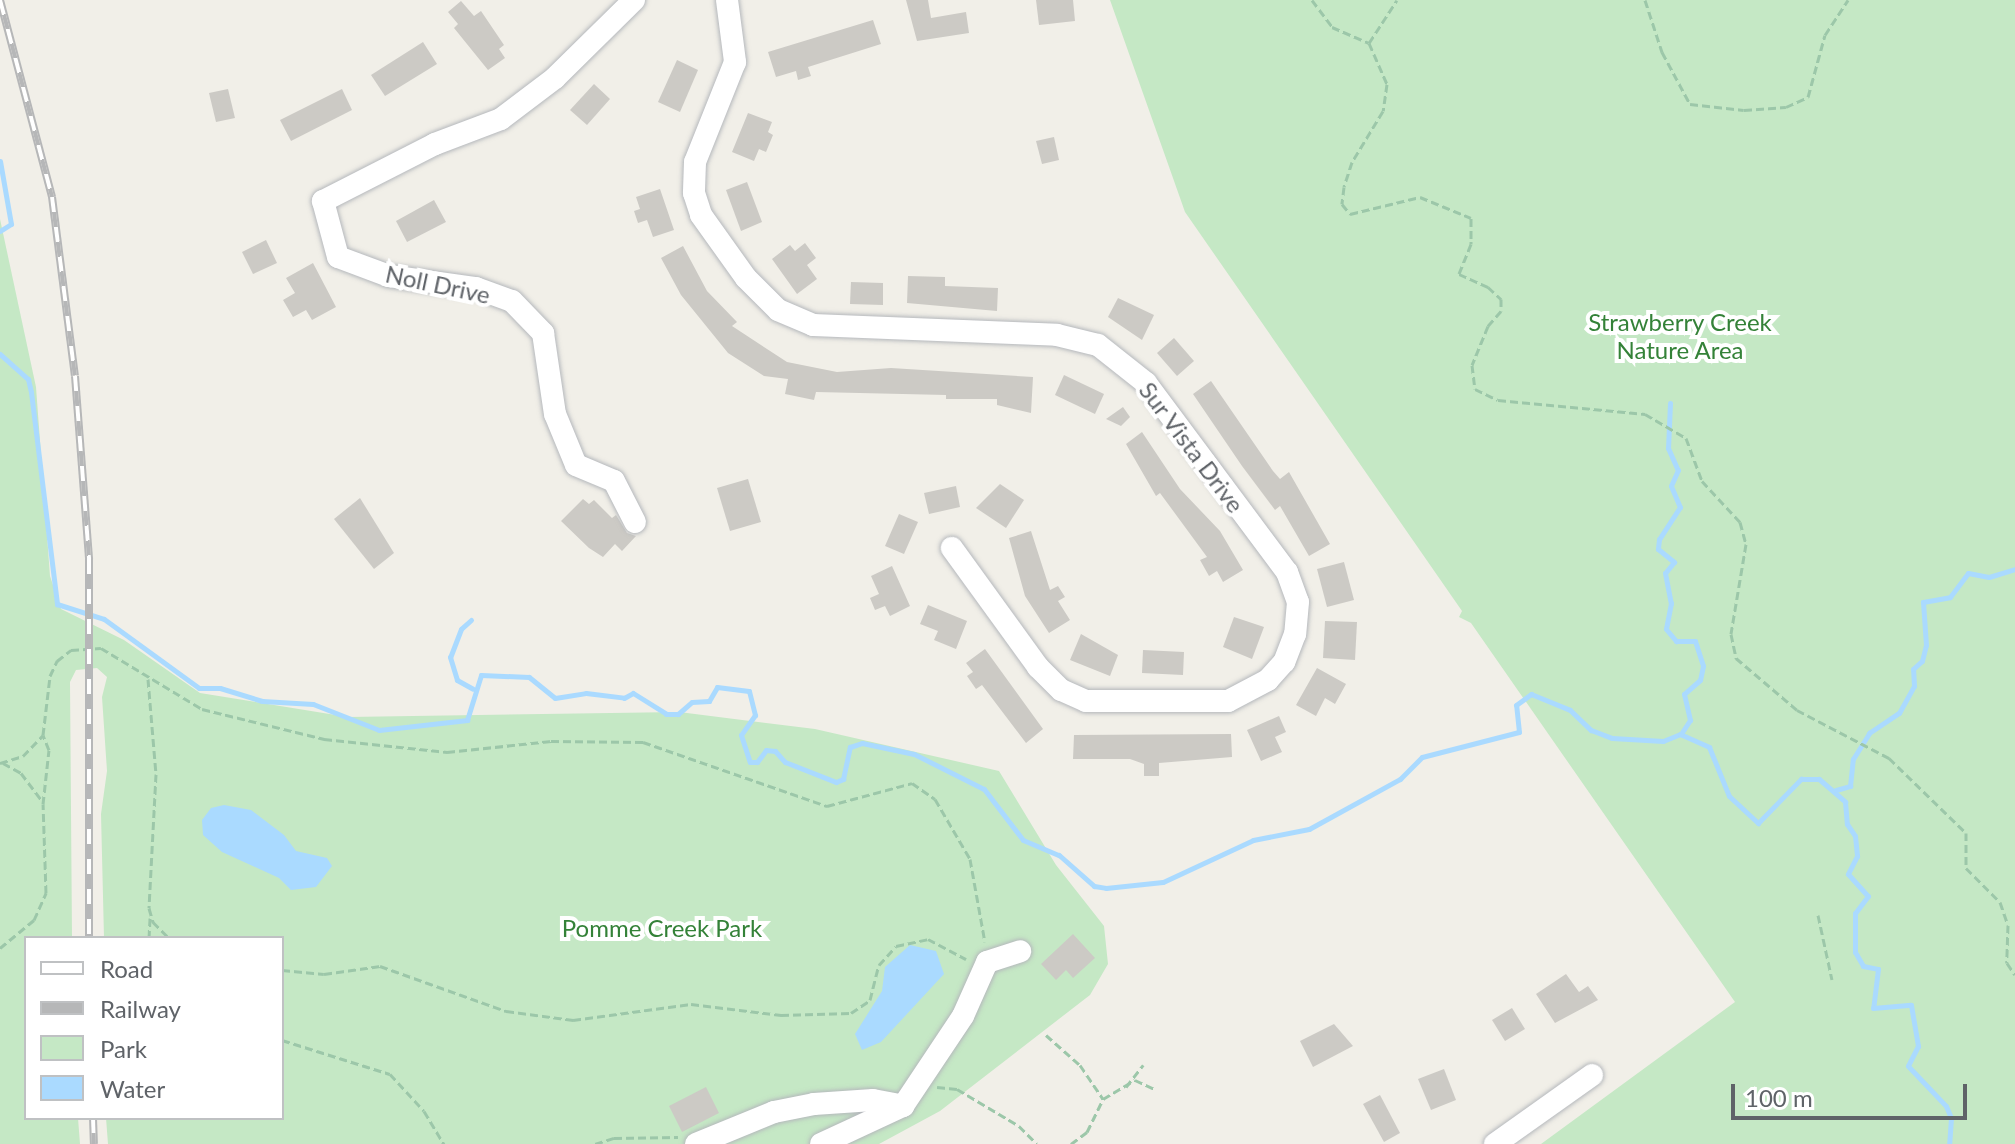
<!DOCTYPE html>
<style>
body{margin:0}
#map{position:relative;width:2015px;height:1144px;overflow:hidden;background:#f1efe8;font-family:Lato,sans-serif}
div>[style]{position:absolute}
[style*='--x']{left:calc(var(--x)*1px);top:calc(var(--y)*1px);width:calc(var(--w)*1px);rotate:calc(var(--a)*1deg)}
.green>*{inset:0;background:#c5e8c5}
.water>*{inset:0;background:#aadaff}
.stream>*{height:5px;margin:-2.5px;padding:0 2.5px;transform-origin:2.5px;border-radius:2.5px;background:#aadaff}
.building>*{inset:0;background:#cccac5}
.path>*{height:3px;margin-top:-1.5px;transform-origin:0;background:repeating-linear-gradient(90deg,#9cc7a9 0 8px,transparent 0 12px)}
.roads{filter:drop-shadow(0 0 2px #b5b8bc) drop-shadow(0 0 2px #b5b8bc)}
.minor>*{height:22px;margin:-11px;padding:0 11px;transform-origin:11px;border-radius:11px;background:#fff}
.rail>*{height:8px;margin-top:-4px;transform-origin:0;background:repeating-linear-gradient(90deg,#fff 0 15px,#b6b7b8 0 30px);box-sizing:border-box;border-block:2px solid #b6b7b8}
span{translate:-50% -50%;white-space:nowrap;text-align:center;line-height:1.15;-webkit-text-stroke:8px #fff;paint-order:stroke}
.street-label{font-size:24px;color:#5f6368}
.park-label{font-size:24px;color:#348238}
.legend{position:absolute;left:24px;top:936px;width:260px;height:184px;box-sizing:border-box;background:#fff;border:2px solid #bfc1c3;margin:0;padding:10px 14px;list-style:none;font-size:24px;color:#5f6368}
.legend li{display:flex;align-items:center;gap:16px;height:40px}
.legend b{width:40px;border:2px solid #bfc1c3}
.scale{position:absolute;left:1731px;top:1084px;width:236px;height:36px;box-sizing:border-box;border:4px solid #5f6368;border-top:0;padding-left:10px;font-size:24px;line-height:28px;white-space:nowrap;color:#5f6368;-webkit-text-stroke:6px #fff;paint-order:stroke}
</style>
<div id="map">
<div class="green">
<i style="clip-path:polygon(1110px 0,2015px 0,2015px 1144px,1541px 1144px,1735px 1002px,1471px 623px,1459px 617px,1462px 611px,1185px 212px)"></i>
<i style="clip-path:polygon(0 219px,36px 387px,50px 576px,61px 609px,124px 640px,200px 693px,348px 717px,679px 712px,815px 729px,999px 771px,1056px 865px,1104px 926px,1108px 964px,1090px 995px,940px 1111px,879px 1144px,108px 1144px,106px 1118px,282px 1118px,282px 938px,104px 938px,101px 814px,107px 771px,102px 697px,107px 677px,97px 668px,76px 670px,70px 682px,72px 938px,26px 938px,26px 1118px,78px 1118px,80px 1144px,0 1144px)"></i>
</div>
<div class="water">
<i style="clip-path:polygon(224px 805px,251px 810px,284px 835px,296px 851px,327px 858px,332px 866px,316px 887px,291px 890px,279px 878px,222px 852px,203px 835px,202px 820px,211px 808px)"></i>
<i style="clip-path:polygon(910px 945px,936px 951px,944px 974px,881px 1042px,862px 1050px,855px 1034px,882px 991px,885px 967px)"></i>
</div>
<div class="stream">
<i style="--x:0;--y:161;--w:64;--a:80.1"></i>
<i style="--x:11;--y:224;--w:13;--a:148"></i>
<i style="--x:0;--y:354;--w:38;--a:42"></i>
<i style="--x:28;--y:379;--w:13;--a:77"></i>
<i style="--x:31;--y:392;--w:214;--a:83"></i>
<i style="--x:57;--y:604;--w:49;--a:17.7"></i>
<i style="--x:104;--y:619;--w:117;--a:36"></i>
<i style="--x:199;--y:688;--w:21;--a:0"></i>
<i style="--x:220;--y:688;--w:44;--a:17.2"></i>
<i style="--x:262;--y:701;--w:51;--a:3.4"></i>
<i style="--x:313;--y:704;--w:71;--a:21.5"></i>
<i style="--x:379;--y:730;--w:89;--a:-6.5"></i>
<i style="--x:467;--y:720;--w:47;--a:-72.7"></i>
<i style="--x:481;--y:675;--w:48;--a:2.4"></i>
<i style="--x:529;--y:677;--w:33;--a:39"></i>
<i style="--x:555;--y:698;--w:31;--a:-9"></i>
<i style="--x:586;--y:693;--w:38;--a:7"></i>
<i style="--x:624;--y:698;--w:10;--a:-29"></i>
<i style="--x:633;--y:693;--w:39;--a:32"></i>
<i style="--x:666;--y:714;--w:12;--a:0"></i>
<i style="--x:678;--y:714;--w:18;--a:-41"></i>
<i style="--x:692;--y:702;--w:17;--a:-3"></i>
<i style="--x:709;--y:701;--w:16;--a:-60"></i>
<i style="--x:717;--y:687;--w:32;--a:7"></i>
<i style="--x:749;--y:691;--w:25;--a:76"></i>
<i style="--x:755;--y:715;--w:24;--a:125"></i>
<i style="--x:741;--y:735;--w:28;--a:72"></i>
<i style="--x:750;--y:762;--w:7;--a:0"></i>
<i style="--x:757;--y:762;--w:15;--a:-53"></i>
<i style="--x:766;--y:750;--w:9;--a:6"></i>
<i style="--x:775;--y:751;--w:15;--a:48"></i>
<i style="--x:785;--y:762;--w:55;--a:21.4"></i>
<i style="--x:836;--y:782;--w:8;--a:-23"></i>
<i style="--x:843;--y:779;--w:33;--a:-78"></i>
<i style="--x:850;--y:747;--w:13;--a:-18"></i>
<i style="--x:862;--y:743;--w:53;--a:11.9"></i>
<i style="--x:914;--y:754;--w:78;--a:26.6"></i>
<i style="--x:984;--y:789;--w:64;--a:52.6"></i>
<i style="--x:1023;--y:840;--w:39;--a:23"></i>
<i style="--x:1059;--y:855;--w:47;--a:41.5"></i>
<i style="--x:1094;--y:886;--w:12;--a:9"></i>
<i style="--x:1106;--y:888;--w:57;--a:-6"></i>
<i style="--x:1163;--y:882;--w:99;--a:-25"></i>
<i style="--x:1253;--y:840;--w:57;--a:-11.1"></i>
<i style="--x:1309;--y:829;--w:104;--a:-28.8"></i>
<i style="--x:1400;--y:779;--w:31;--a:-45"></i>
<i style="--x:1422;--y:757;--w:100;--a:-14.5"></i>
<i style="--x:1519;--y:732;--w:27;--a:-96"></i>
<i style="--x:1516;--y:705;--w:19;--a:-36"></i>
<i style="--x:1531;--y:694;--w:42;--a:22.3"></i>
<i style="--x:1570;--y:710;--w:29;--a:44"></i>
<i style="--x:1591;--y:730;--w:22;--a:21"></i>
<i style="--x:1612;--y:738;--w:51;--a:3.4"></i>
<i style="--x:1663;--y:741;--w:18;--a:-22"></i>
<i style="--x:1680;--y:734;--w:32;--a:24"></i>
<i style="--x:1709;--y:747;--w:53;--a:67.8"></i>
<i style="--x:1729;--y:796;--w:40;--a:43"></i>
<i style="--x:1758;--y:823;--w:62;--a:-45.7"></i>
<i style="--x:1801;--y:779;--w:18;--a:0"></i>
<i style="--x:1819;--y:779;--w:35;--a:41"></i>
<i style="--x:1845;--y:802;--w:22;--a:85"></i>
<i style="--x:1847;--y:824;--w:14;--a:56"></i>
<i style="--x:1855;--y:836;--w:20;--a:84"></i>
<i style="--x:1857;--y:856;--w:20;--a:117"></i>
<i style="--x:1848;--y:874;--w:30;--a:48"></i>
<i style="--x:1868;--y:896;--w:21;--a:127"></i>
<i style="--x:1855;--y:913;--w:39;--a:90"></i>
<i style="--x:1855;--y:952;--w:16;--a:60"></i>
<i style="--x:1863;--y:966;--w:15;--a:11"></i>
<i style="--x:1878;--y:969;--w:39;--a:97"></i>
<i style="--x:1873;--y:1008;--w:38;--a:-5"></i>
<i style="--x:1911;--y:1005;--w:42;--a:80.3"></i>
<i style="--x:1918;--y:1046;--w:22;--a:117"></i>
<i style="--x:1908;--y:1066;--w:55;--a:46.5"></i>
<i style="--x:1946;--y:1106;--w:13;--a:67"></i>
<i style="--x:1951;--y:1118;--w:26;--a:94"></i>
<i style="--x:1670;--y:403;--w:45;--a:92.5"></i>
<i style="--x:1668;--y:448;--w:24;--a:66"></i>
<i style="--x:1678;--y:470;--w:17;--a:114"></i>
<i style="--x:1671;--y:486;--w:23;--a:67"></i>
<i style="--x:1680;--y:507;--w:38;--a:123"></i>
<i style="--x:1659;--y:539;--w:10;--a:96"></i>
<i style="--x:1658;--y:549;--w:21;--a:39"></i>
<i style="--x:1674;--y:562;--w:14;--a:129"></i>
<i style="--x:1665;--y:573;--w:31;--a:79"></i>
<i style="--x:1671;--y:603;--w:26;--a:101"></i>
<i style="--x:1666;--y:629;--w:16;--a:50"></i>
<i style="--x:1676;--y:641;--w:19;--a:0"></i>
<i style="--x:1695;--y:641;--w:26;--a:72"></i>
<i style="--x:1703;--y:666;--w:14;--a:102"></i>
<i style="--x:1700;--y:680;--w:21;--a:139"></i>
<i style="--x:1684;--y:694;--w:27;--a:77"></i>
<i style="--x:1690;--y:720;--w:17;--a:123"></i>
<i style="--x:471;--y:620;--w:13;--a:138"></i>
<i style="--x:461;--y:629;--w:30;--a:111"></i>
<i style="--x:450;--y:657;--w:24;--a:73"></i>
<i style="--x:457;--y:680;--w:18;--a:29"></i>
<i style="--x:1836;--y:790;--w:15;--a:-16"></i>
<i style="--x:1850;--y:786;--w:27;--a:-84"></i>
<i style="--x:1853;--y:759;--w:31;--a:-58"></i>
<i style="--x:1869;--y:733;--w:36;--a:-34"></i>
<i style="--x:1899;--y:713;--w:31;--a:-61"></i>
<i style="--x:1914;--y:686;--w:17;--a:-93"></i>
<i style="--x:1913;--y:669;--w:12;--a:-42"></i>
<i style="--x:1922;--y:661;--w:16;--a:-76"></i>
<i style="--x:1926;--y:645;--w:43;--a:-94"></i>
<i style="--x:1923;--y:602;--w:27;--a:-10"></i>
<i style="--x:1950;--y:597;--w:30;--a:-53"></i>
<i style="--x:1968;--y:573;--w:21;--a:11"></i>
<i style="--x:1989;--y:577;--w:27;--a:-17"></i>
</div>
<div class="building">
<i style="clip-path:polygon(906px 0,928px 0,931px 18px,966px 12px,969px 33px,917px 41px)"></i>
<i style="clip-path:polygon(1036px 0,1073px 0,1075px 21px,1039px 25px)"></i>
<i style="clip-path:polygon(461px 1px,474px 16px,481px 11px,504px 45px,499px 49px,505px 58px,488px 70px,454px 28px,458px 24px,448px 12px)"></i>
<i style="clip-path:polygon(873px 20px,881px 44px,808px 67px,811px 76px,798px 80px,796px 71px,776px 77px,768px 52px)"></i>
<i style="clip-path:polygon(423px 42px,437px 64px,385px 96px,371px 75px)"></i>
<i style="clip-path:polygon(677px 60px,698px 70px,680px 112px,658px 102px)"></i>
<i style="clip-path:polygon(594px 84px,610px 99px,587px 125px,570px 110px)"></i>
<i style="clip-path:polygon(228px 89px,235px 118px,216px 122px,209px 93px)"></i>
<i style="clip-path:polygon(342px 89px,352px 110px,291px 141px,280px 120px)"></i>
<i style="clip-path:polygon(748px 113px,772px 122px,768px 132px,773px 135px,766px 152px,759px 149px,754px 161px,732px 152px)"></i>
<i style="clip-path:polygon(1054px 137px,1059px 160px,1042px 164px,1036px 141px)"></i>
<i style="clip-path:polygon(747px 182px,762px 222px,741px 231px,726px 190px)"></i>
<i style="clip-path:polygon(660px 189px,674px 230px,653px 237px,647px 220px,638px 223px,634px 211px,640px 209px,636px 197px)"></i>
<i style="clip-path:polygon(434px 200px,446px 222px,407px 242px,396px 221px)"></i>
<i style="clip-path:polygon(266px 240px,277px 263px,253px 274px,242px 252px)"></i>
<i style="clip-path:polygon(805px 243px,816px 258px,807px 265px,817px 279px,797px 294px,772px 259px,790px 245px,795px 251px)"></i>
<i style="clip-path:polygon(683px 246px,707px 291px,737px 322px,732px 326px,787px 362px,837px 372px,891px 368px,1033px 377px,1031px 413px,997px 405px,997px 399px,946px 399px,946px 395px,816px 392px,814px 400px,785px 394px,788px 379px,764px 376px,728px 353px,681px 295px,661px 258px)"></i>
<i style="clip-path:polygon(313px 263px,336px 307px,312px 320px,306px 310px,293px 317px,283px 300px,295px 293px,286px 278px)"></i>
<i style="clip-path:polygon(908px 276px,945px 277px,945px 286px,998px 288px,997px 311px,907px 303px)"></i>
<i style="clip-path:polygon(851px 282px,883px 283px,883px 305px,850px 304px)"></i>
<i style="clip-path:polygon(1118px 298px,1154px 315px,1142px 340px,1108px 317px)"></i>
<i style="clip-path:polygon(1174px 338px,1194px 361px,1177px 376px,1157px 353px)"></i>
<i style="clip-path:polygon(1064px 375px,1104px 394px,1095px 414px,1055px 395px)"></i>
<i style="clip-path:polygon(1211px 381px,1273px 471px,1280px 479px,1289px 472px,1330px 544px,1309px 556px,1280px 506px,1275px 510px,1242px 466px,1193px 394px)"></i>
<i style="clip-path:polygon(1123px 407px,1130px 417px,1121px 426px,1106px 419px)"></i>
<i style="clip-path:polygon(1142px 432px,1180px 489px,1220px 531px,1243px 570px,1223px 582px,1217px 571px,1209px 576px,1200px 560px,1207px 557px,1160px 493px,1156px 496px,1126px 444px)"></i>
<i style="clip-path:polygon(748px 479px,761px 522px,730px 531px,717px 488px)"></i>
<i style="clip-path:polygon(1000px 484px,1024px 500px,1006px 528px,976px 508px)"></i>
<i style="clip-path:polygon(956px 486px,960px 507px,929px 514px,924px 493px)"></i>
<i style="clip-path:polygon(360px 498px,394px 553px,374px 569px,334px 519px)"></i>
<i style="clip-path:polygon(583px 499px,589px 504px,594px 500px,612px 518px,616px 515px,627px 533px,636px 536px,622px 551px,615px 544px,603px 557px,589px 548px,561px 521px)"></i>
<i style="clip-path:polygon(899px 514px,918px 522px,904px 554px,885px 546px)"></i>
<i style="clip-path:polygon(1031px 531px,1050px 590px,1058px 586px,1065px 597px,1058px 601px,1070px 620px,1049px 633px,1025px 596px,1009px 538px)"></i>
<i style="clip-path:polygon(1344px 562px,1354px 600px,1327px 607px,1317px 569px)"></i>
<i style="clip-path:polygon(892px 566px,910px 606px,890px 616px,885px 606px,875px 610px,870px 598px,879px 594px,871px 576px)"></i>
<i style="clip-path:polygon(928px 605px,967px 621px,956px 649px,934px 640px,938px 631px,920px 624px)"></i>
<i style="clip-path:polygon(1234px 617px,1264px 627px,1252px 659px,1223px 647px)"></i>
<i style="clip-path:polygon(1325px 621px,1357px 622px,1355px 660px,1323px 658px)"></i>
<i style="clip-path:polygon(1081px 634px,1118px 655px,1110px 676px,1070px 660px)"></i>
<i style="clip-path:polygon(985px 649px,1043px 729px,1026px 743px,982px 685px,976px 689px,967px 676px,973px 672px,966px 663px)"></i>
<i style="clip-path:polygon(1143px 650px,1184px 652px,1183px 675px,1142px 673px)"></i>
<i style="clip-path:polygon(1317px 668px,1346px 684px,1335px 704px,1325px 698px,1316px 716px,1296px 705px)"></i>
<i style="clip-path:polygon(1279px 716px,1286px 732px,1275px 737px,1282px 752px,1261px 761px,1247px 730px)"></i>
<i style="clip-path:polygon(1231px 734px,1232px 757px,1159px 763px,1159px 776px,1144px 776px,1144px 764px,1130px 759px,1073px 759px,1074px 735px)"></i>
<i style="clip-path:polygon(1073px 934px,1095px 958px,1073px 978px,1066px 970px,1056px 980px,1041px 964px)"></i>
<i style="clip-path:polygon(1566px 974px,1579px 992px,1588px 986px,1598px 1000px,1555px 1023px,1536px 994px)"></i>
<i style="clip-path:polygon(1512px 1008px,1525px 1029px,1505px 1041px,1492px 1020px)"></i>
<i style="clip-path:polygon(1334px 1024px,1353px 1046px,1313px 1067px,1300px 1041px)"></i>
<i style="clip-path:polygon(1444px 1069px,1456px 1100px,1431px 1110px,1418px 1079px)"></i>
<i style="clip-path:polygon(706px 1087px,719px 1113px,682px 1132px,669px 1106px)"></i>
<i style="clip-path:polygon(1380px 1095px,1400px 1133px,1384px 1142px,1363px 1104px)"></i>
</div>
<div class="path">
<i style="--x:1312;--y:0;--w:34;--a:53"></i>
<i style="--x:1332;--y:27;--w:40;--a:23.4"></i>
<i style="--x:1369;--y:43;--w:45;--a:66.3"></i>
<i style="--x:1387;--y:84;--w:27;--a:98"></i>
<i style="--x:1383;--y:111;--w:60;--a:121.3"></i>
<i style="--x:1352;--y:162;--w:26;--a:108"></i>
<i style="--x:1344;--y:187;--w:17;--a:97"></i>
<i style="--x:1342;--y:204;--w:13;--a:51"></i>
<i style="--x:1350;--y:214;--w:72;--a:-13.7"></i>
<i style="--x:1420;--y:197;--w:55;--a:22.4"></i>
<i style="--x:1471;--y:218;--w:26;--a:90"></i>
<i style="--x:1471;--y:244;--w:32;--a:112"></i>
<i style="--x:1459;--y:274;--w:32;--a:24"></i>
<i style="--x:1488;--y:287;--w:18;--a:43"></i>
<i style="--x:1501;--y:299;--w:12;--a:90"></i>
<i style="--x:1501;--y:311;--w:20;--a:131"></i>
<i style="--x:1488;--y:326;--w:42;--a:112.3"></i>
<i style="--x:1472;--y:365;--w:24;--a:83"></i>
<i style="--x:1475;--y:389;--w:25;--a:26"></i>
<i style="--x:1498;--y:400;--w:148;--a:5.4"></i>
<i style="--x:1645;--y:414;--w:48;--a:30.3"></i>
<i style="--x:1686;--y:438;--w:46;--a:69.6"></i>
<i style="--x:1702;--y:481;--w:56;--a:47.2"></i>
<i style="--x:1740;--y:522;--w:23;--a:75"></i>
<i style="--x:1746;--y:544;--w:91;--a:99.5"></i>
<i style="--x:1731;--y:634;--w:25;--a:78"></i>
<i style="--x:1736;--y:658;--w:80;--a:40.4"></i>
<i style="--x:1797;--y:710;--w:104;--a:27.6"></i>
<i style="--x:1889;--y:758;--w:107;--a:44.2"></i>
<i style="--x:1966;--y:833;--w:35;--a:90"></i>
<i style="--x:1966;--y:868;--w:48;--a:45"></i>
<i style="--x:2000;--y:902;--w:24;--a:71"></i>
<i style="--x:2008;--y:925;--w:38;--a:92"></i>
<i style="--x:2007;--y:963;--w:14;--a:56"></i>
<i style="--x:1645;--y:0;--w:55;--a:71.9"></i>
<i style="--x:1662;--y:52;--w:59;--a:61.7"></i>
<i style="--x:1690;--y:104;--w:54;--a:6.3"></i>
<i style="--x:1744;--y:110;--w:42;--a:-4.1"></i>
<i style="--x:1786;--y:107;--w:24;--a:-24"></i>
<i style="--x:1808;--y:97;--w:64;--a:-74.7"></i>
<i style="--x:1825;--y:35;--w:42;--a:-56.7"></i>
<i style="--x:1369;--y:43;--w:51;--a:-56.9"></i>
<i style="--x:148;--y:679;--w:95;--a:85.2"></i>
<i style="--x:156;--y:774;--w:134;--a:93"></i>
<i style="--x:149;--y:908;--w:15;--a:74"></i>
<i style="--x:153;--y:922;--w:23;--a:45"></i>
<i style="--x:0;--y:763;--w:24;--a:-17"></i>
<i style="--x:23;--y:756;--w:29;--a:-46"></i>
<i style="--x:43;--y:735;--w:59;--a:-83.2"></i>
<i style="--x:50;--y:676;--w:17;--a:-65"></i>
<i style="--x:57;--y:661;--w:18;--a:-38"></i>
<i style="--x:71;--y:650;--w:30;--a:-4"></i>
<i style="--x:101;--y:648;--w:118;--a:31.1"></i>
<i style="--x:202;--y:709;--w:126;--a:13.8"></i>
<i style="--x:324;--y:739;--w:124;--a:6"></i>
<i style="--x:447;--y:752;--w:105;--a:-6"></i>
<i style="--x:551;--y:741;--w:92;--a:0.6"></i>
<i style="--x:643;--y:742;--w:195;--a:19.2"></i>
<i style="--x:827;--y:806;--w:88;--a:-15.1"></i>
<i style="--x:912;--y:783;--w:28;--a:35"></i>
<i style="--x:935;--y:799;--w:69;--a:59.7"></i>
<i style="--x:970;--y:859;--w:84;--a:79.8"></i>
<i style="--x:3;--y:763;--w:21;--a:29"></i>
<i style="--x:21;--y:773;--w:35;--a:53"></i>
<i style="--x:1818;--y:915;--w:66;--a:77.8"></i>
<i style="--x:149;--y:938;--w:20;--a:-87"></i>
<i style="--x:0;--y:948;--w:44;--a:-39.5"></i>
<i style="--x:34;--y:920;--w:30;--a:-66"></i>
<i style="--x:46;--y:893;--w:89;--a:-91.9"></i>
<i style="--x:43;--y:804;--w:54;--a:-83.7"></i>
<i style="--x:49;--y:750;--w:16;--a:-112"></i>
<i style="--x:282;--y:970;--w:42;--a:5.4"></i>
<i style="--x:324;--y:974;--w:57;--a:-8.1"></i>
<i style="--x:380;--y:966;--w:134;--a:19.7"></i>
<i style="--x:506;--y:1011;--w:68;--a:7.7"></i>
<i style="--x:573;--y:1020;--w:119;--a:-7.7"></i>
<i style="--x:691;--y:1004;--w:91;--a:7"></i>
<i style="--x:781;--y:1015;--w:70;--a:-1.6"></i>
<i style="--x:851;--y:1013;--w:23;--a:-34"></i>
<i style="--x:870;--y:1000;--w:36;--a:-76"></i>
<i style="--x:879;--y:965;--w:25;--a:-48"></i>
<i style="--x:896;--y:946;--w:33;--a:-12"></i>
<i style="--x:928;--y:939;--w:43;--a:27.8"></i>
<i style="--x:1046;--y:1035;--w:45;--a:41.4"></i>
<i style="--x:1080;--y:1065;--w:41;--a:55.9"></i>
<i style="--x:1103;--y:1099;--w:37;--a:-31"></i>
<i style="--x:1135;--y:1080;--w:23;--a:25"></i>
<i style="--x:282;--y:1040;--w:113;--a:17.5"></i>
<i style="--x:390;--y:1074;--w:50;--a:47.4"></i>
<i style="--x:424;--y:1111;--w:39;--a:59"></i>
<i style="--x:937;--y:1087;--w:20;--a:6"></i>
<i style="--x:957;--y:1089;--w:72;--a:30.8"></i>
<i style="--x:1019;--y:1126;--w:25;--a:45"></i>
<i style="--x:1126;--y:1087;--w:28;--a:-52"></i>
<i style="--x:595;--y:1144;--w:20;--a:-18"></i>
<i style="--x:614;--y:1138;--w:64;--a:-0.9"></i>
<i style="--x:1071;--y:1144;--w:20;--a:-37"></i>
<i style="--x:1087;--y:1132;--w:37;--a:-64"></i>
</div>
<div class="roads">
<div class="minor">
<i style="--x:634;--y:0;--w:111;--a:135.4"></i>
<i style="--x:555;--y:78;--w:68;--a:142.8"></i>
<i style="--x:501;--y:119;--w:71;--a:159.3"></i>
<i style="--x:435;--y:144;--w:126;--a:153"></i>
<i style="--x:323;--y:201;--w:58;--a:75"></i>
<i style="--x:338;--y:257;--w:54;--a:20.4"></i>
<i style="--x:389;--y:276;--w:88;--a:7.9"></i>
<i style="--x:476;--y:288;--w:38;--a:20"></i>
<i style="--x:512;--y:301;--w:45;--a:45.9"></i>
<i style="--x:543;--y:333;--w:82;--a:81.6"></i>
<i style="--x:555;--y:414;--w:55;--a:67.6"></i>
<i style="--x:576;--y:465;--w:41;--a:22.8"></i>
<i style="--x:614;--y:481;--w:46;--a:62.9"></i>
<i style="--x:727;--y:0;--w:63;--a:82.6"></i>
<i style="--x:735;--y:62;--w:108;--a:111.8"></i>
<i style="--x:695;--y:162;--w:31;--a:92"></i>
<i style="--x:694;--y:193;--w:23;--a:72"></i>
<i style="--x:701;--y:215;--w:77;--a:54.5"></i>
<i style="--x:746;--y:278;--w:45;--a:45"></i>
<i style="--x:778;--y:310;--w:38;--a:23"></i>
<i style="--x:813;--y:325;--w:244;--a:2.3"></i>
<i style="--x:1057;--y:335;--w:42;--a:13.7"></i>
<i style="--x:1098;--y:345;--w:61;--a:38.4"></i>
<i style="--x:1146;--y:383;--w:236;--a:53.3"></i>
<i style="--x:1287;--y:572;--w:32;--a:70"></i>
<i style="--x:1298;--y:602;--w:32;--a:95"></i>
<i style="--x:1295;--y:634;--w:30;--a:111"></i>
<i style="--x:1284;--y:662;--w:24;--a:132"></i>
<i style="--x:1268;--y:680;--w:45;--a:152.3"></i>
<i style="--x:1228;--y:701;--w:142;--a:180"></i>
<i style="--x:1086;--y:701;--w:27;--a:-156"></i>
<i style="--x:1061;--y:690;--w:33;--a:-135"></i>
<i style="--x:1038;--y:667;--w:147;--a:-125.9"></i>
<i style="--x:696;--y:1144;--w:84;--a:-22.3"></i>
<i style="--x:774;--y:1112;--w:41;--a:-11.3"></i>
<i style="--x:814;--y:1104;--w:59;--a:-3.9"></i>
<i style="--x:873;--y:1100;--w:31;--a:11"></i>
<i style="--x:821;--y:1144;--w:90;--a:-24.9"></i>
<i style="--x:903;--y:1106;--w:108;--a:-56.3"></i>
<i style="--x:963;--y:1016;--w:59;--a:-66"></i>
<i style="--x:987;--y:962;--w:35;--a:-18"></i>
<i style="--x:1495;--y:1144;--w:119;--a:-35.4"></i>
</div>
</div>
<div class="rail">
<i style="--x:0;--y:0;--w:204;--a:75.2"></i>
<i style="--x:52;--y:197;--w:180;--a:82.7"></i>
<i style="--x:75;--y:376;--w:184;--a:85.6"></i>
<i style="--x:89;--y:559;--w:379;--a:90"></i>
<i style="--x:93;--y:1118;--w:26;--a:88"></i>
</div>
<div class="street-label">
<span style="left:438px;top:284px;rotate:12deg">Noll Drive</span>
<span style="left:1192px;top:447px;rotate:53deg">Sur Vista Drive</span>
</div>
<div class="park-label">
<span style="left:1680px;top:336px">Strawberry Creek<br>Nature Area</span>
<span style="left:662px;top:928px">Pomme Creek Park</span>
</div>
<ul class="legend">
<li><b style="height:10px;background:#fff"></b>Road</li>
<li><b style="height:10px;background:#b6b7b8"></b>Railway</li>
<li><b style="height:22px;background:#c5e8c5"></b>Park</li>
<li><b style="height:22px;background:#aadaff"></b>Water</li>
</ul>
<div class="scale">100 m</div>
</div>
